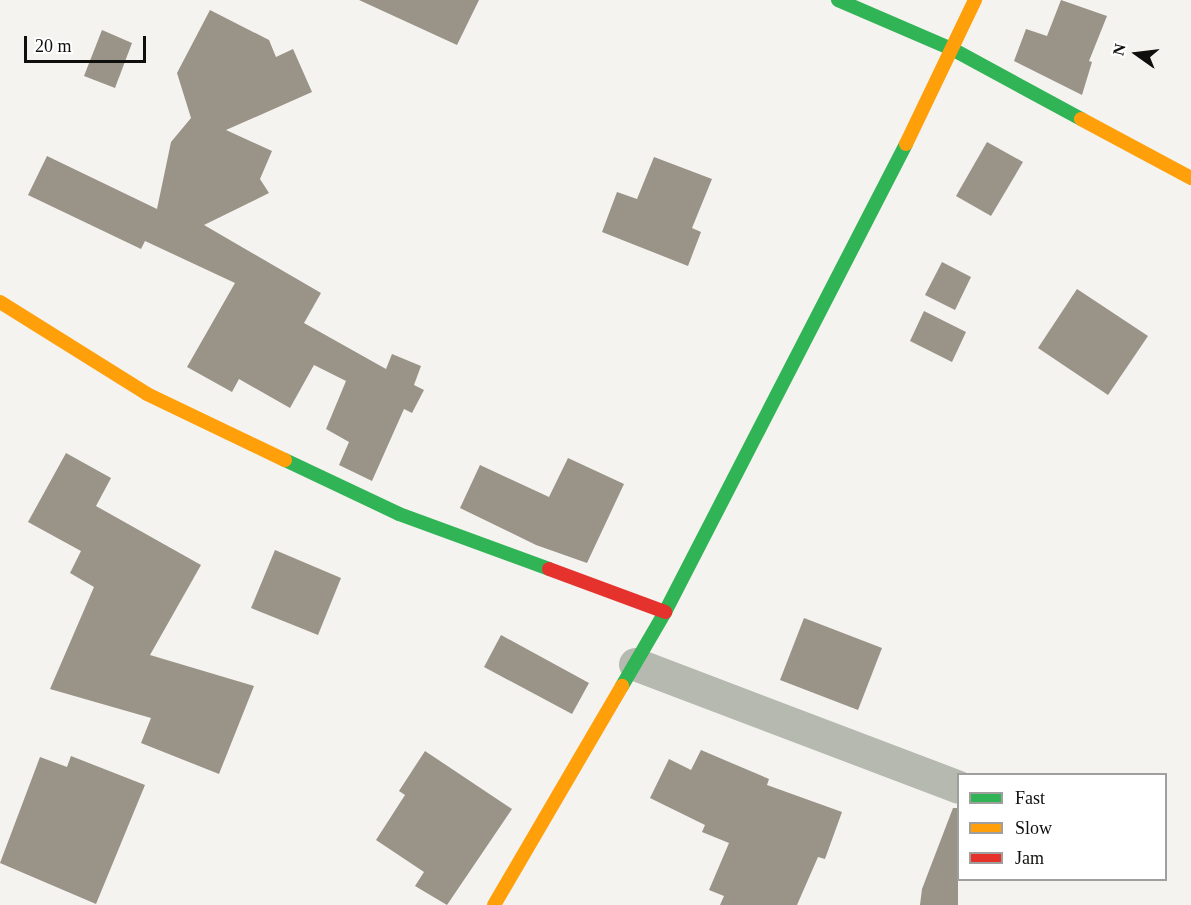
<!DOCTYPE html>
<style>
body{margin:0}
#map{position:relative;width:1191px;height:905px;overflow:hidden;background:#f4f3ef;font-family:Georgia,serif}
div>[style]{position:absolute}
[style*='--x']{left:calc(var(--x)*1px);top:calc(var(--y)*1px);width:calc(var(--w)*1px);rotate:calc(var(--a)*1deg)}
.building>*{inset:0;background:#9a9388}
.street>*{height:33px;margin:-16.5px;padding:0 16.5px;transform-origin:16.5px;border-radius:16.5px;background:#b6b9af}
.fast>*{height:14px;margin:-7px;padding:0 7px;transform-origin:7px;border-radius:7px;background:#30b455}
.slow>*{height:14px;margin:-7px;padding:0 7px;transform-origin:7px;border-radius:7px;background:#ff9f0a}
.jam>*{height:14px;margin:-7px;padding:0 7px;transform-origin:7px;border-radius:7px;background:#e5322d}
span{translate:-50% -50%;white-space:nowrap;text-align:center;line-height:1.15;-webkit-text-stroke:6px #fff;paint-order:stroke}
.legend{position:absolute;left:957px;top:773px;width:210px;height:108px;box-sizing:border-box;background:#fff;border:2px solid #9f9f9e;margin:0;padding:8px 10px;list-style:none;font-size:18px;color:#0f0f0d}
.legend li{display:flex;align-items:center;gap:12px;height:30px}
.legend b{width:30px;border:2px solid #9f9f9e}
.north{position:absolute;left:1107px;top:24px;width:60px;height:60px;-webkit-text-stroke:4px #fff;paint-order:stroke;rotate:284deg;font-size:16px;font-weight:700;line-height:24px;text-align:center;color:#0f0f0d}
.north::after{content:'';display:block;margin:auto;width:21px;height:27px;background:#0f0f0d;clip-path:polygon(50% 0,100% 100%,50% 72%,0 100%)}
.scale{position:absolute;left:24px;top:36px;width:122px;height:27px;box-sizing:border-box;border:3px solid #0f0f0d;border-top:0;padding-left:8px;font-size:18px;line-height:21px;white-space:nowrap;color:#0f0f0d;-webkit-text-stroke:4px #fff;paint-order:stroke}
</style>
<div id="map">
<div class="building">
<i style="clip-path:polygon(359px 0,479px 0,457px 45px)"></i>
<i style="clip-path:polygon(1061px 0,1107px 16px,1089px 61px,1092px 62px,1082px 95px,1014px 61px,1026px 29px,1047px 36px)"></i>
<i style="clip-path:polygon(210px 10px,269px 40px,276px 57px,293px 49px,312px 92px,226px 130px,272px 151px,260px 179px,269px 193px,204px 225px,321px 293px,304px 323px,386px 369px,392px 354px,421px 366px,414px 385px,424px 390px,412px 413px,404px 409px,372px 481px,339px 465px,349px 442px,326px 429px,346px 381px,314px 365px,290px 408px,239px 379px,232px 392px,187px 367px,235px 283px,145px 241px,141px 249px,28px 195px,47px 156px,157px 209px,171px 142px,191px 118px,177px 73px)"></i>
<i style="clip-path:polygon(102px 30px,132px 43px,115px 88px,84px 76px)"></i>
<i style="clip-path:polygon(987px 142px,1023px 162px,991px 216px,956px 196px)"></i>
<i style="clip-path:polygon(654px 157px,712px 179px,692px 228px,701px 232px,688px 266px,602px 232px,617px 192px,637px 199px)"></i>
<i style="clip-path:polygon(942px 262px,971px 277px,955px 310px,925px 295px)"></i>
<i style="clip-path:polygon(1077px 289px,1148px 336px,1108px 395px,1038px 348px)"></i>
<i style="clip-path:polygon(924px 311px,966px 332px,952px 362px,910px 341px)"></i>
<i style="clip-path:polygon(66px 453px,111px 478px,96px 506px,201px 565px,150px 655px,254px 686px,219px 774px,141px 743px,151px 718px,50px 689px,94px 587px,70px 573px,81px 551px,28px 522px)"></i>
<i style="clip-path:polygon(568px 458px,624px 484px,587px 563px,536px 545px,460px 508px,480px 465px,549px 497px)"></i>
<i style="clip-path:polygon(275px 550px,341px 578px,318px 635px,251px 608px)"></i>
<i style="clip-path:polygon(804px 618px,882px 648px,858px 710px,780px 680px)"></i>
<i style="clip-path:polygon(501px 635px,589px 683px,572px 714px,484px 667px)"></i>
<i style="clip-path:polygon(701px 750px,769px 779px,767px 785px,842px 812px,825px 859px,818px 857px,797px 905px,720px 905px,724px 896px,709px 890px,729px 843px,702px 832px,705px 825px,650px 798px,669px 759px,691px 770px)"></i>
<i style="clip-path:polygon(425px 751px,512px 809px,447px 905px,415px 886px,424px 872px,376px 840px,405px 795px,399px 791px)"></i>
<i style="clip-path:polygon(71px 756px,145px 785px,96px 904px,0 863px,40px 757px,67px 767px)"></i>
<i style="clip-path:polygon(953px 808px,958px 808px,958px 905px,920px 905px,922px 889px)"></i>
</div>
<div class="street">
<i style="--x:635;--y:664;--w:346;--a:20.8"></i>
</div>
<div class="fast">
<i style="--x:838;--y:0;--w:126;--a:23.3"></i>
<i style="--x:954;--y:50;--w:145;--a:28.5"></i>
<i style="--x:285;--y:460;--w:126;--a:25.3"></i>
<i style="--x:399;--y:514;--w:160;--a:20.1"></i>
<i style="--x:622;--y:686;--w:86;--a:-59.8"></i>
<i style="--x:665;--y:612;--w:526;--a:-62.75"></i>
</div>
<div class="slow">
<i style="--x:1081;--y:119;--w:125;--a:28.2"></i>
<i style="--x:906;--y:144;--w:160;--a:-64.4"></i>
<i style="--x:0;--y:302;--w:173;--a:32"></i>
<i style="--x:147;--y:394;--w:153;--a:25.6"></i>
<i style="--x:494;--y:905;--w:254;--a:-59.7"></i>
</div>
<div class="jam">
<i style="--x:549;--y:569;--w:124;--a:20.3"></i>
</div>
<ul class="legend">
<li><b style="height:8px;background:#30b455"></b>Fast</li>
<li><b style="height:8px;background:#ff9f0a"></b>Slow</li>
<li><b style="height:8px;background:#e5322d"></b>Jam</li>
</ul>
<div class="north">N</div>
<div class="scale">20 m</div>
</div>
